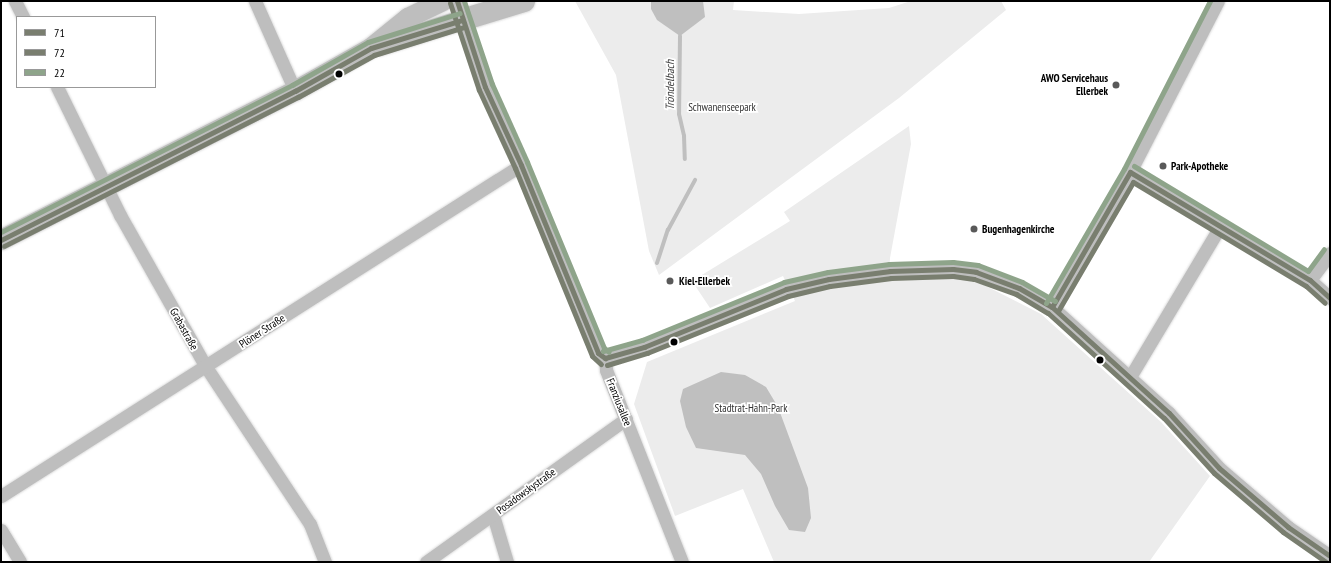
<!DOCTYPE html>
<meta charset="utf-8">
<style>
body{margin:0}
#map{position:relative;width:1331px;height:563px;overflow:hidden;background:#fff;font-family:"PT Sans Narrow",sans-serif}
div>[style]{position:absolute}
[style*='--x']{left:calc(var(--x)*1px);top:calc(var(--y)*1px);width:calc(var(--w)*1px);rotate:calc(var(--a)*1deg)}
.green>*{inset:0;background:#ececec}
.water>*{inset:0;background:#bfbfbf}
.stream>*{height:4px;margin:-2px;padding:0 2px;transform-origin:2px;border-radius:2px;background:#bfbfbf}
.roads{filter:drop-shadow(0 0 1px #dbdbdb) drop-shadow(0 0 1px #dbdbdb)}
.minor>*{height:13px;margin:-6.5px;padding:0 6.5px;transform-origin:6.5px;border-radius:6.5px;background:#bebebe}
.primary>*{height:20px;margin:-10px;padding:0 10px;transform-origin:10px;border-radius:10px;background:#bebebe}
.trunk>*{height:22px;margin:-11px;padding:0 11px;transform-origin:11px;border-radius:11px;background:#bebebe}
.bus-1>*{height:5px;margin:-2.5px;padding:0 2.5px;transform-origin:2.5px;border-radius:2.5px;background:#797e6f}
.bus-2>*{height:5px;margin:-2.5px;padding:0 2.5px;transform-origin:2.5px;border-radius:2.5px;background:#797e6f}
.bus-3>*{height:5px;margin:-2.5px;padding:0 2.5px;transform-origin:2.5px;border-radius:2.5px;background:#8ea48a}
.dots>*{width:11px;height:11px;translate:-50% -50%;box-sizing:border-box;border:2px solid #fff;border-radius:50%}
span{translate:-50% -50%;white-space:nowrap;text-align:center;line-height:1.15;-webkit-text-stroke:3.5px #fff;paint-order:stroke}
.poi-label{font-size:11px;color:#000;font-weight:700}
.right{translate:-100% -50%;text-align:right}
.left{translate:0 -50%;text-align:left}
.park-label{font-size:11px;color:#333}
.street-label{font-size:11px;color:#000}
.water-label{font-size:12px;color:#444;font-style:italic}
.frame{position:absolute;inset:0;border:2px solid #000;pointer-events:none}
.legend{position:absolute;left:16px;top:16px;width:140px;height:72px;box-sizing:border-box;background:#fff;border:1px solid #999;margin:0;padding:5px 7px;list-style:none;font-size:12px;color:#000}
.legend li{display:flex;align-items:center;gap:8px;height:20px}
.legend b{width:20px;border:1px solid #999}
</style>
<div id="map">
<div class="green">
<i style="clip-path:polygon(575px 1px,734px 1px,733px 10px,799px 14px,889px 8px,911px 1px,1001px 1px,1006px 10px,899px 98px,659px 275px,649px 251px,616px 75px)"></i>
<i style="clip-path:polygon(909px 126px,911px 144px,890px 258px,889px 276px,953px 276px,984px 285px,1041px 314px,1161px 422px,1210px 476px,1149px 562px,774px 562px,743px 489px,675px 516px,634px 404px,647px 362px,795px 301px,783px 276px,710px 308px,692px 281px,790px 221px,784px 212px)"></i>
</div>
<div class="water">
<i style="clip-path:polygon(651px 1px,703px 1px,705px 17px,680px 36px,657px 20px,651px 9px)"></i>
<i style="clip-path:polygon(721px 372px,745px 375px,766px 387px,778px 407px,808px 488px,811px 518px,805px 532px,789px 530px,775px 506px,761px 474px,745px 455px,696px 448px,686px 427px,680px 401px,683px 389px)"></i>
</div>
<div class="stream">
<i style="--x:680;--y:36;--w:78;--a:90.7"></i>
<i style="--x:679;--y:114;--w:23;--a:77"></i>
<i style="--x:684;--y:136;--w:23;--a:88"></i>
<i style="--x:657;--y:263;--w:35;--a:-72"></i>
<i style="--x:668;--y:230;--w:57;--a:-61.6"></i>
</div>
<div class="roads">
<div class="minor">
<i style="--x:15;--y:1;--w:18;--a:63"></i>
<i style="--x:255;--y:1;--w:98;--a:66"></i>
<i style="--x:457;--y:1;--w:90;--a:72"></i>
<i style="--x:485;--y:87;--w:86;--a:65.2"></i>
<i style="--x:521;--y:165;--w:203;--a:67.7"></i>
<i style="--x:598;--y:353;--w:9;--a:36"></i>
<i style="--x:57;--y:87;--w:143;--a:63.8"></i>
<i style="--x:120;--y:215;--w:175;--a:60.5"></i>
<i style="--x:206;--y:367;--w:188;--a:56.5"></i>
<i style="--x:310;--y:524;--w:41;--a:68.5"></i>
<i style="--x:1130;--y:172;--w:210;--a:31"></i>
<i style="--x:1310;--y:280;--w:27;--a:42"></i>
<i style="--x:1310;--y:280;--w:34;--a:-53"></i>
<i style="--x:1052;--y:307;--w:156;--a:-60"></i>
<i style="--x:1130;--y:172;--w:192;--a:-62.8"></i>
<i style="--x:605;--y:358;--w:41;--a:-15.8"></i>
<i style="--x:644;--y:347;--w:153;--a:-22.2"></i>
<i style="--x:786;--y:289;--w:44;--a:-13.1"></i>
<i style="--x:829;--y:279;--w:62;--a:-7.5"></i>
<i style="--x:890;--y:271;--w:63;--a:-1.8"></i>
<i style="--x:953;--y:269;--w:23;--a:7"></i>
<i style="--x:976;--y:272;--w:46;--a:20.4"></i>
<i style="--x:1019;--y:288;--w:38;--a:30"></i>
<i style="--x:1052;--y:307;--w:158;--a:42.2"></i>
<i style="--x:1169;--y:413;--w:74;--a:47.7"></i>
<i style="--x:1219;--y:468;--w:91;--a:40.5"></i>
<i style="--x:1288;--y:527;--w:51;--a:34.6"></i>
<i style="--x:605;--y:358;--w:12;--a:85"></i>
<i style="--x:606;--y:370;--w:206;--a:68.4"></i>
<i style="--x:1130;--y:377;--w:177;--a:-59.1"></i>
<i style="--x:1;--y:496;--w:616;--a:-32.48"></i>
<i style="--x:493;--y:515;--w:49;--a:73.4"></i>
<i style="--x:1;--y:530;--w:37;--a:59"></i>
<i style="--x:426;--y:562;--w:246;--a:-35.6"></i>
</div>
<div class="primary">
<i style="--x:379;--y:46;--w:87;--a:-17.4"></i>
<i style="--x:1;--y:240;--w:330;--a:-26.9"></i>
<i style="--x:295;--y:91;--w:87;--a:-29.5"></i>
<i style="--x:371;--y:48;--w:48;--a:-39"></i>
<i style="--x:408;--y:18;--w:39;--a:-26"></i>
</div>
<div class="trunk">
<i style="--x:462;--y:20;--w:65;--a:-17"></i>
</div>
</div>
<div class="bus-1">
<i style="--x:457;--y:1;--w:90;--a:72"></i>
<i style="--x:485;--y:87;--w:86;--a:65.2"></i>
<i style="--x:521;--y:165;--w:203;--a:67.7"></i>
<i style="--x:598;--y:353;--w:9;--a:36"></i>
<i style="--x:1;--y:240;--w:330;--a:-26.9"></i>
<i style="--x:295;--y:91;--w:87;--a:-29.5"></i>
<i style="--x:371;--y:48;--w:95;--a:-17.1"></i>
<i style="--x:1052;--y:307;--w:156;--a:-60"></i>
<i style="--x:1130;--y:172;--w:210;--a:31"></i>
<i style="--x:1310;--y:280;--w:27;--a:42"></i>
<i style="--x:605;--y:358;--w:41;--a:-15.8"></i>
<i style="--x:644;--y:347;--w:153;--a:-22.2"></i>
<i style="--x:786;--y:289;--w:44;--a:-13.1"></i>
<i style="--x:829;--y:279;--w:62;--a:-7.5"></i>
<i style="--x:890;--y:271;--w:63;--a:-1.8"></i>
<i style="--x:953;--y:269;--w:23;--a:7"></i>
<i style="--x:976;--y:272;--w:46;--a:20.4"></i>
<i style="--x:1019;--y:288;--w:38;--a:30"></i>
<i style="--x:1052;--y:307;--w:158;--a:42.2"></i>
<i style="--x:1169;--y:413;--w:74;--a:47.7"></i>
<i style="--x:1219;--y:468;--w:91;--a:40.5"></i>
<i style="--x:1288;--y:527;--w:51;--a:34.6"></i>
</div>
<div class="bus-2">
<i style="--x:450;--y:3;--w:92;--a:71.6"></i>
<i style="--x:479;--y:90;--w:86;--a:65.2"></i>
<i style="--x:515;--y:168;--w:203;--a:67.7"></i>
<i style="--x:592;--y:356;--w:12;--a:42"></i>
<i style="--x:4;--y:246;--w:330;--a:-26.9"></i>
<i style="--x:298;--y:97;--w:87;--a:-28.9"></i>
<i style="--x:374;--y:55;--w:94;--a:-17.3"></i>
<i style="--x:1058;--y:311;--w:149;--a:-59.8"></i>
<i style="--x:1133;--y:182;--w:202;--a:31"></i>
<i style="--x:1306;--y:286;--w:25;--a:42"></i>
<i style="--x:607;--y:365;--w:42;--a:-16.7"></i>
<i style="--x:647;--y:353;--w:152;--a:-22"></i>
<i style="--x:788;--y:296;--w:43;--a:-13.4"></i>
<i style="--x:830;--y:286;--w:62;--a:-7.5"></i>
<i style="--x:891;--y:278;--w:62;--a:-1.8"></i>
<i style="--x:953;--y:276;--w:21;--a:8"></i>
<i style="--x:974;--y:279;--w:45;--a:19.7"></i>
<i style="--x:1016;--y:294;--w:37;--a:31"></i>
<i style="--x:1048;--y:313;--w:156;--a:42.2"></i>
<i style="--x:1164;--y:418;--w:74;--a:47.7"></i>
<i style="--x:1214;--y:473;--w:91;--a:40.5"></i>
<i style="--x:1283;--y:532;--w:52;--a:34.9"></i>
</div>
<div class="bus-3">
<i style="--x:464;--y:1;--w:88;--a:71.4"></i>
<i style="--x:492;--y:84;--w:85;--a:65.8"></i>
<i style="--x:527;--y:162;--w:201;--a:67.5"></i>
<i style="--x:604;--y:348;--w:6;--a:39"></i>
<i style="--x:1134;--y:166;--w:203;--a:31.1"></i>
<i style="--x:1308;--y:271;--w:27;--a:-54"></i>
<i style="--x:1;--y:232;--w:326;--a:-26.8"></i>
<i style="--x:292;--y:85;--w:87;--a:-29.5"></i>
<i style="--x:368;--y:42;--w:96;--a:-17.5"></i>
<i style="--x:1046;--y:303;--w:155;--a:-59.8"></i>
<i style="--x:1124;--y:169;--w:189;--a:-62.9"></i>
<i style="--x:603;--y:351;--w:41;--a:-15.8"></i>
<i style="--x:642;--y:340;--w:153;--a:-22.2"></i>
<i style="--x:784;--y:282;--w:45;--a:-12.8"></i>
<i style="--x:828;--y:272;--w:62;--a:-7.5"></i>
<i style="--x:889;--y:264;--w:64;--a:-1.8"></i>
<i style="--x:953;--y:262;--w:25;--a:7"></i>
<i style="--x:978;--y:265;--w:47;--a:21.1"></i>
<i style="--x:1022;--y:282;--w:38;--a:30"></i>
</div>
<div class="dots">
<i style="left:339px;top:74px;background:#000"></i>
<i style="left:1116px;top:85px;background:#595959"></i>
<i style="left:1163px;top:166px;background:#595959"></i>
<i style="left:974px;top:229px;background:#595959"></i>
<i style="left:670px;top:281px;background:#595959"></i>
<i style="left:674px;top:342px;background:#000"></i>
<i style="left:1100px;top:360px;background:#000"></i>
</div>
<div class="poi-label">
<span class="right" style="left:1108px;top:85px">AWO Servicehaus<br>Ellerbek</span>
<span class="left" style="left:1171px;top:166px">Park-Apotheke</span>
<span class="left" style="left:982px;top:229px">Bugenhagenkirche</span>
<span class="left" style="left:679px;top:281px">Kiel-Ellerbek</span>
</div>
<div class="park-label">
<span style="left:722px;top:107px">Schwanenseepark</span>
<span style="left:751px;top:408px">Stadtrat-Hahn-Park</span>
</div>
<div class="street-label">
<span style="left:184px;top:329px;rotate:61deg">Grabastraße</span>
<span style="left:262px;top:331px;rotate:-33deg">Plöner Straße</span>
<span style="left:619px;top:402px;rotate:68deg">Franziusallee</span>
<span style="left:526px;top:491px;rotate:-36deg">Posadowskystraße</span>
</div>
<div class="water-label">
<span style="left:670px;top:85px;rotate:-90deg">Tröndelbach</span>
</div>
<div class="frame"></div>
<ul class="legend">
<li><b style="height:5px;background:#797e6f"></b>71</li>
<li><b style="height:5px;background:#797e6f"></b>72</li>
<li><b style="height:5px;background:#8ea48a"></b>22</li>
</ul>
</div>
